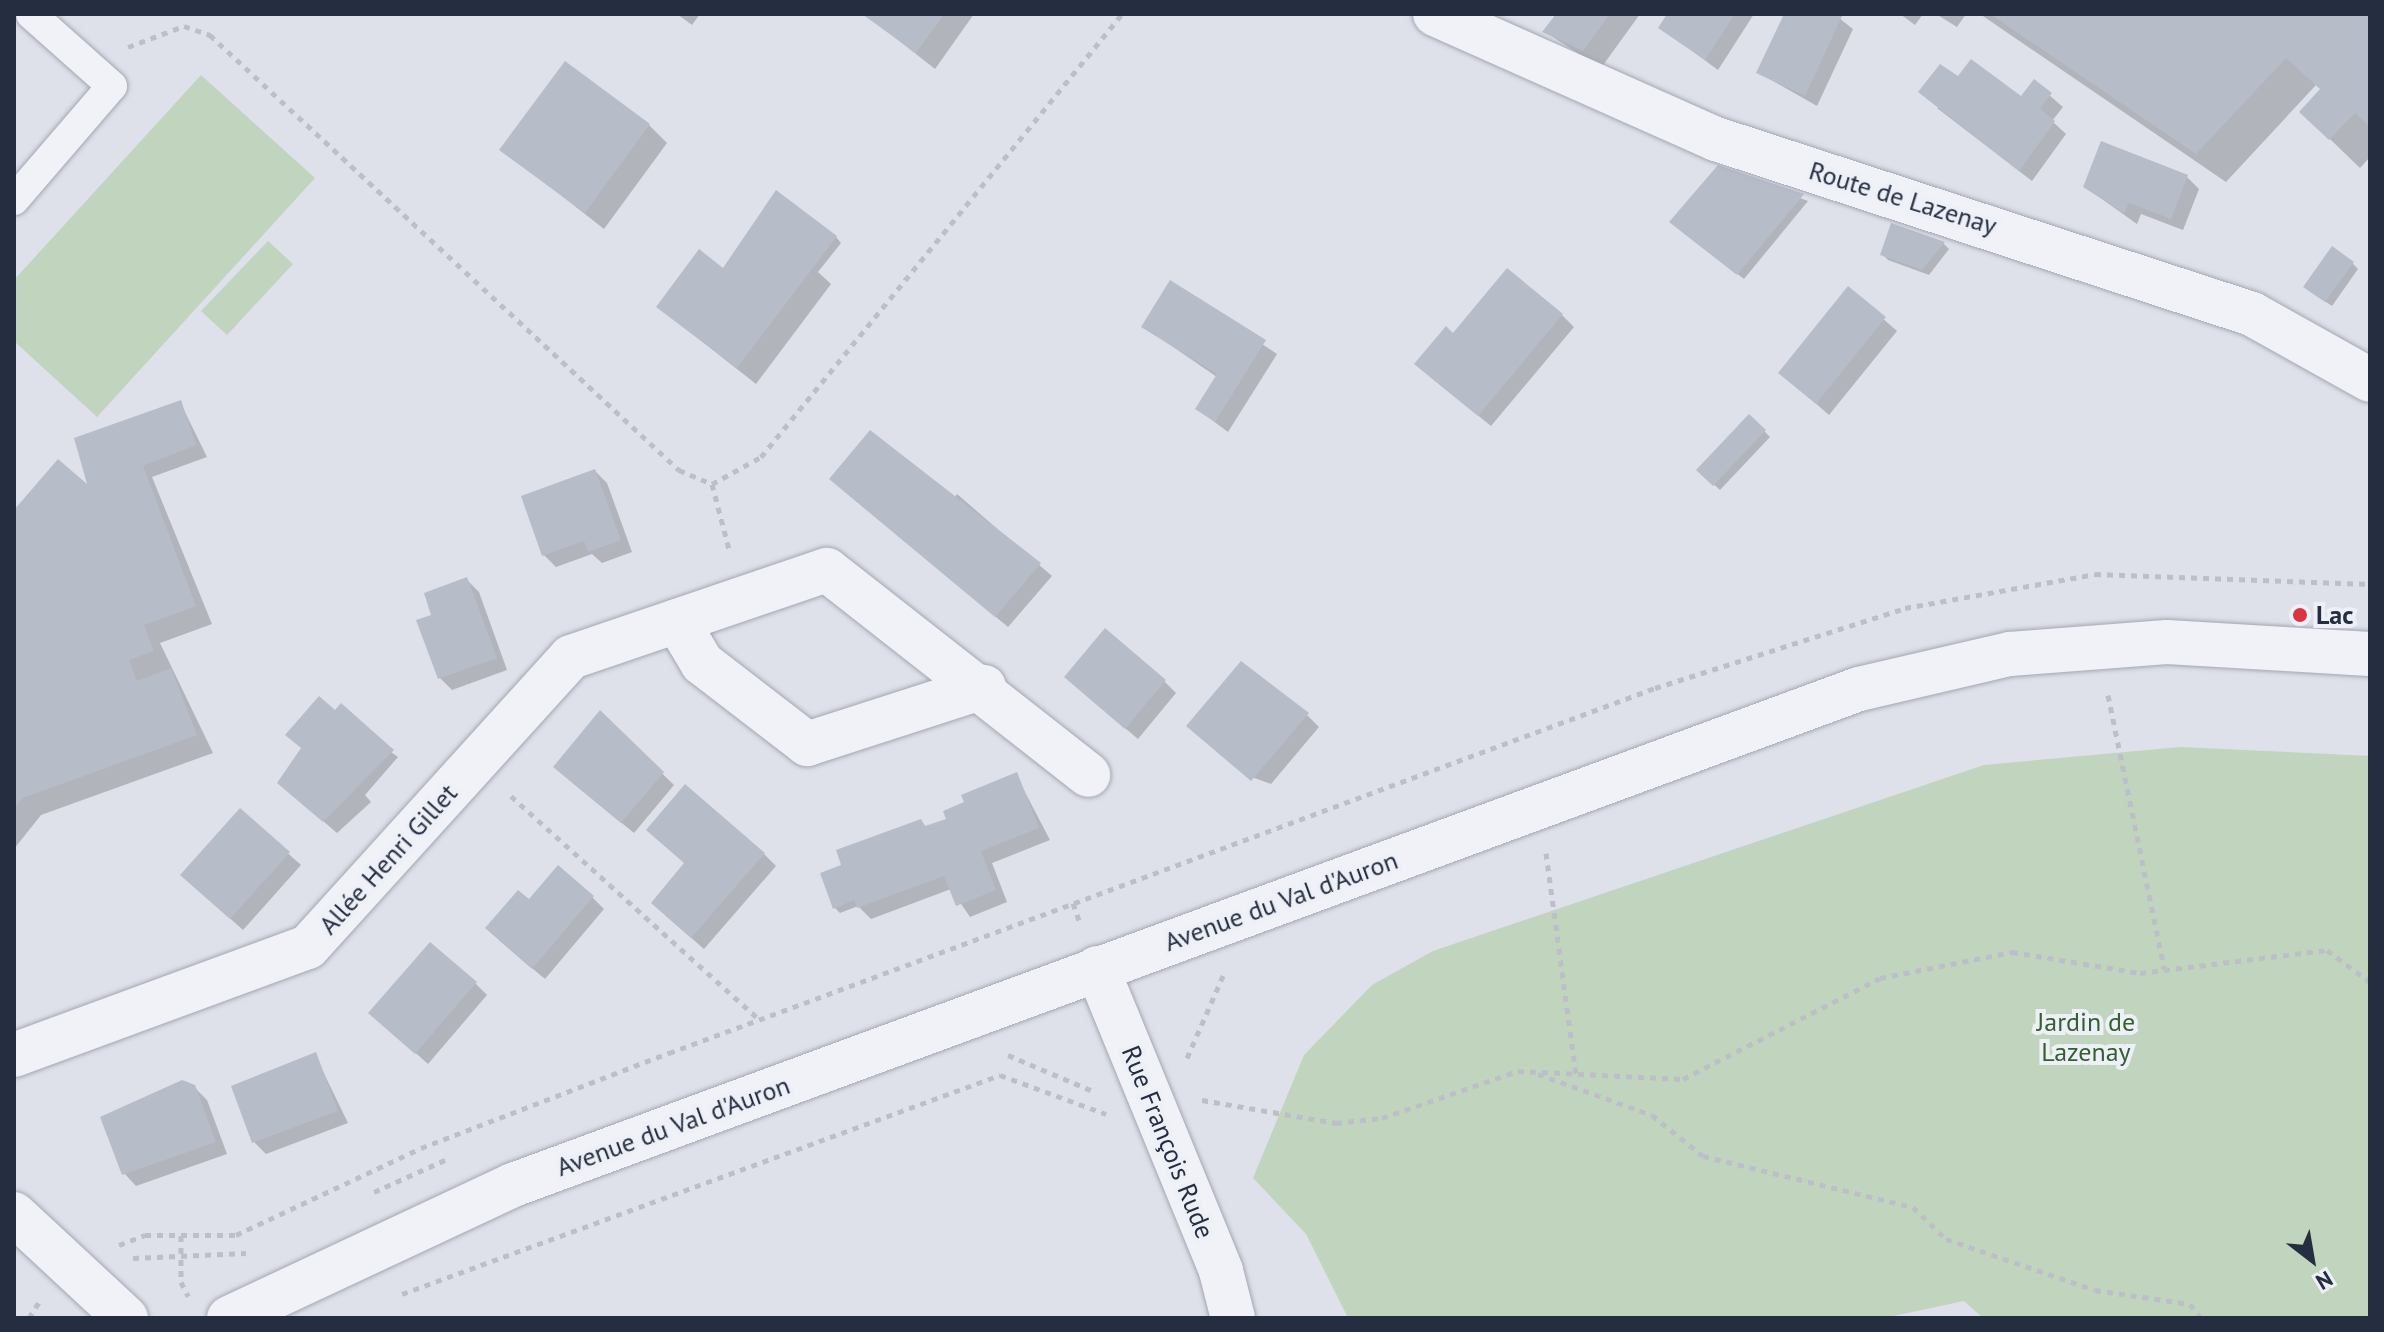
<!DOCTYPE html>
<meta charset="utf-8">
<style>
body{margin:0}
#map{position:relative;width:2384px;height:1332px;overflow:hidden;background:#dee1e9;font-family:"PT Sans",sans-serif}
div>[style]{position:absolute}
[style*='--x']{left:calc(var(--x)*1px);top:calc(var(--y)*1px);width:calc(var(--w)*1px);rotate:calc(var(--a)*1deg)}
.green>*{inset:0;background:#c1d4be}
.shadow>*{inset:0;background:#0003}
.building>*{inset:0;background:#b7bcc9}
.path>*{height:5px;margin-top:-2.5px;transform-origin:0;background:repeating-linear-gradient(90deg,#bcbfc8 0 6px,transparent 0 12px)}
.roads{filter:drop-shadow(0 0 2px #a3a7b3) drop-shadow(0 0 2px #a3a7b3)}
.service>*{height:30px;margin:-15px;padding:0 15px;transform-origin:15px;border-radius:15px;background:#f1f2f7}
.minor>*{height:44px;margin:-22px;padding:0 22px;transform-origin:22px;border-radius:22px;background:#f1f2f7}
.tertiary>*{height:44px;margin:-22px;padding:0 22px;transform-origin:22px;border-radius:22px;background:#f1f2f7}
.dots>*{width:22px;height:22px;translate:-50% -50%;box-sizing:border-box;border:4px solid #edf0f6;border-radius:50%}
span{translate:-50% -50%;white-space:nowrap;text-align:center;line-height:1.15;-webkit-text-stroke:8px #edf0f6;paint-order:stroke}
.street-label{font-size:26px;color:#252d41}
.poi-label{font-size:26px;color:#252d41;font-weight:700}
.left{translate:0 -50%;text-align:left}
.park-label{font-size:26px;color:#355f31}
.frame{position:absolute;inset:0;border:16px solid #252d41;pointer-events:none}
.north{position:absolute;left:2272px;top:1220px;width:80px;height:80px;-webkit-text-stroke:6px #edf0f6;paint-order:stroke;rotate:149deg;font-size:22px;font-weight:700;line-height:32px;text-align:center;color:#252d41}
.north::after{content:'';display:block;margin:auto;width:28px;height:36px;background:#252d41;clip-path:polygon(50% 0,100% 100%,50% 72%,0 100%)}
</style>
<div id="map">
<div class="green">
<i style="clip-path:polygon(201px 75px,315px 178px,97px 417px,14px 341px,14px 280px)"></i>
<i style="clip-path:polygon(268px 241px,293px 264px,227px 335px,201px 311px)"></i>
<i style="clip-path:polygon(2181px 747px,2370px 756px,2370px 1318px,1983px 1318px,1964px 1301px,1884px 1318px,1348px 1318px,1306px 1234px,1253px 1178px,1304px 1055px,1372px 985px,1433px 951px,1984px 765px)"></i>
</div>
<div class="shadow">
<i style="clip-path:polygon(677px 14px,700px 14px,692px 25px)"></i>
<i style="clip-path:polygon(865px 14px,974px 14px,935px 69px)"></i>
<i style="clip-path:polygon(1556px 14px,1640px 14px,1601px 68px,1545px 32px)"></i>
<i style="clip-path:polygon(1670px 14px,1754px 14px,1718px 70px,1661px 28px)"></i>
<i style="clip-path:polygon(1786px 14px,1834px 14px,1853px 29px,1817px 106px,1759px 73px)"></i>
<i style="clip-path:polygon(1900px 14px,1923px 14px,1915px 25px)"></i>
<i style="clip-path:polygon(1936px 14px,1966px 14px,1957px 27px)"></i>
<i style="clip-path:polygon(1980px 14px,2370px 14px,2370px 157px,2360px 168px,2302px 112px,2322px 90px,2316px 85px,2226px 182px)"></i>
<i style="clip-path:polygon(2034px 82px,2063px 107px,2052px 121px,2066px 134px,2032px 181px,1937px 108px,2021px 99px)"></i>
<i style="clip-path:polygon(649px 125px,667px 143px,604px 229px,502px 149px)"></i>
<i style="clip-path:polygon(1718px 167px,1808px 201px,1744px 279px,1684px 233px)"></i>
<i style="clip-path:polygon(2187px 177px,2199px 189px,2183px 230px,2141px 214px,2137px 224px,2085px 187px)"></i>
<i style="clip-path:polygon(1893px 226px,1944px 244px,1949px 249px,1929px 275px,1888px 260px,1882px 254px)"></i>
<i style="clip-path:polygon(836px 237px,841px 243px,818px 272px,831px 284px,756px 384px,658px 307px,724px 270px)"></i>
<i style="clip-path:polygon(2352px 263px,2358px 269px,2332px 306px,2311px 292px)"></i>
<i style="clip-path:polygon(1171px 283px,1277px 354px,1228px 432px,1197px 409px,1217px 377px,1144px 327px)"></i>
<i style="clip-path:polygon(1849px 289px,1897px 331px,1829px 415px,1781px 373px)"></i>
<i style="clip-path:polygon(1562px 315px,1574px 327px,1491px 426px,1429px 376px,1454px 335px)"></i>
<i style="clip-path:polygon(180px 402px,207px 457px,152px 477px,212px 624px,160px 643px,213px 753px,41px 815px,14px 849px,14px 513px,91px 489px)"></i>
<i style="clip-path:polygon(1749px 416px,1770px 437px,1720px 490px,1698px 470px)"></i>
<i style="clip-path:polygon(595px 471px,607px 483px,632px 552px,602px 563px,592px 554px,556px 567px,544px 555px)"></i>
<i style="clip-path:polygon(843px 490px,952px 502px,957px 494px,1052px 576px,1008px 627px)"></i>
<i style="clip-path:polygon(467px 580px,479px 592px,507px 670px,452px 690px,440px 678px)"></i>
<i style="clip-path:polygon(1164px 681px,1176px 693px,1138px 739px,1079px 689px)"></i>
<i style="clip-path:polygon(335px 712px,398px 757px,365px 795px,371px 802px,337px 833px,292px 794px)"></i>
<i style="clip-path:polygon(600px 713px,674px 785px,634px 833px,568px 779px)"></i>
<i style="clip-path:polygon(1307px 715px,1319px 727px,1271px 784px,1246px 775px)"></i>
<i style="clip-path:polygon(1016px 775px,1050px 840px,992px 863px,1007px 902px,970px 917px,951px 889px,871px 919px,858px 906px,840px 913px,835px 908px,844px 866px,921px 821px,927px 828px,948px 820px)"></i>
<i style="clip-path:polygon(240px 811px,301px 865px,243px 930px,195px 887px)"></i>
<i style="clip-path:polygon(764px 854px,776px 866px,704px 949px,665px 915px)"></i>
<i style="clip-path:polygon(592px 897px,604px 909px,545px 979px,499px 940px,529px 902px)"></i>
<i style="clip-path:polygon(475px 983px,487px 995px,428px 1064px,371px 1013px)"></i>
<i style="clip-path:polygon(315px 1055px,348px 1123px,266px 1154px,254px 1142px)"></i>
<i style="clip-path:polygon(194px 1087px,207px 1100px,227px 1154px,136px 1186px,124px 1173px)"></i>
</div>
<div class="building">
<i style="clip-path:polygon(862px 14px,944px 14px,916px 53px)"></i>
<i style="clip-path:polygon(1556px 14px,1610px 14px,1583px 51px,1542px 32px)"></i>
<i style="clip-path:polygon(1667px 14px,1735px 14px,1705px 60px,1658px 28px)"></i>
<i style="clip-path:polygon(1784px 14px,1842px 16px,1805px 96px,1756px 73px)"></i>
<i style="clip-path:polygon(1990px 14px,2369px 14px,2370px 127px,2355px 113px,2329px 140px,2299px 112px,2320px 89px,2286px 58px,2196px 154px)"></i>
<i style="clip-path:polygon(1971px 59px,2021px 96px,2034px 79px,2052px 93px,2040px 109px,2055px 121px,2019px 171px,1918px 92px,1940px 64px,1958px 76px)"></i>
<i style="clip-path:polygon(565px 61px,650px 124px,585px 213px,499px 150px)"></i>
<i style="clip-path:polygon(2101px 141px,2188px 175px,2171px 219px,2129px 203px,2124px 213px,2083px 187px)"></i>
<i style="clip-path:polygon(1718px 165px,1804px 194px,1737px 275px,1669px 222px)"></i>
<i style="clip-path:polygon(776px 190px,837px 236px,737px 368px,656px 307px,699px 249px,723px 268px)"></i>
<i style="clip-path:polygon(1891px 223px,1945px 242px,1922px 270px,1880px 255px)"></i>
<i style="clip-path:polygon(2332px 246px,2354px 262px,2325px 302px,2303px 287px)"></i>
<i style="clip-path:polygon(1507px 268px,1563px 314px,1478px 416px,1414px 364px,1446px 326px,1453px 333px)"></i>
<i style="clip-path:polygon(1170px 280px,1266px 340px,1215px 422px,1195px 409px,1217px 374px,1141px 327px)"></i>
<i style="clip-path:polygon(1848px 286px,1886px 317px,1816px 404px,1778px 373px)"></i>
<i style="clip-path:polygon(181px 400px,196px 445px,143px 466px,196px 606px,144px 625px,154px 651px,129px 660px,137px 681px,171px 668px,197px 735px,23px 798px,14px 808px,14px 510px,58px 459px,87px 484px,74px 438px)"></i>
<i style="clip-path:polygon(1749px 414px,1766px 430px,1713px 486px,1696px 470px)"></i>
<i style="clip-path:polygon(870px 430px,1041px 563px,995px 617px,829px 479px)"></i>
<i style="clip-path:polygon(595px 469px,621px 540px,588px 552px,584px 541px,542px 556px,521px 496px)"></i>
<i style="clip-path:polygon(467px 577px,497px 658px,438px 679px,416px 620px,431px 615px,424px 593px)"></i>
<i style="clip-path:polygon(1105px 628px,1166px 680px,1125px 729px,1064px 677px)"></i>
<i style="clip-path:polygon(1241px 661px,1309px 713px,1251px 781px,1186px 726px)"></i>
<i style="clip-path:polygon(319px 696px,335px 710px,341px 703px,394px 750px,323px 822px,277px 783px,301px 748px,285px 735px)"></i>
<i style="clip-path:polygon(600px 710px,664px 772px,621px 823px,553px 767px)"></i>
<i style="clip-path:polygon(1017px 772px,1039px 828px,981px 851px,996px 890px,956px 906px,944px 876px,857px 908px,854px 900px,833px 909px,820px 873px,841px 865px,836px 850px,921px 819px,925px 826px,946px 819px,943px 811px,964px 802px,961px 795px)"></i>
<i style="clip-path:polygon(685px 784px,765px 853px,691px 938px,651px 903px,684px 863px,646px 830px)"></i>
<i style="clip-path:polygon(240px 808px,290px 852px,230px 919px,180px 875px)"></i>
<i style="clip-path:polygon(558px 865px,594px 896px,532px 969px,485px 928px,518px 890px,529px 899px)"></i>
<i style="clip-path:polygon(430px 942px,477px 982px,415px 1054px,368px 1013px)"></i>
<i style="clip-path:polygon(316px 1052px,338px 1111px,252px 1143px,231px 1086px)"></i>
<i style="clip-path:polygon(182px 1080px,195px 1085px,216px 1142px,122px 1175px,100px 1117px)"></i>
</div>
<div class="path">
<i style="--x:128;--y:47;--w:60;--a:-20.6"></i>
<i style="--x:184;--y:26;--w:28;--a:19"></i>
<i style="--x:210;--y:35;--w:640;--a:42.85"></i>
<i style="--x:679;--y:470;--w:36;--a:23"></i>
<i style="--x:712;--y:484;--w:56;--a:-28.9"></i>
<i style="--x:761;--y:457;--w:571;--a:-50.82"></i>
<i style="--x:712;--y:484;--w:71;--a:75.4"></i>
<i style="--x:2108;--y:695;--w:280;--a:78.4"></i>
<i style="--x:511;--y:796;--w:334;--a:42"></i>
<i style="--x:1546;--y:853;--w:223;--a:82.3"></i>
<i style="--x:1073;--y:903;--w:24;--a:71"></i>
<i style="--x:1008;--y:1055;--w:95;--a:23"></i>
<i style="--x:1187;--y:1058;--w:90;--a:-66.3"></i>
<i style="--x:1538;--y:1074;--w:121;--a:19.8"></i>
<i style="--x:1652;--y:1115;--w:65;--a:38.8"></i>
<i style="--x:1703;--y:1156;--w:216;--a:13.7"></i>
<i style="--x:1913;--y:1207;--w:46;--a:44.1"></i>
<i style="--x:1946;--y:1239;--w:157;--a:18.9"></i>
<i style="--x:2095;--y:1290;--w:96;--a:8.4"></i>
<i style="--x:2190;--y:1304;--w:18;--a:52"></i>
<i style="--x:1202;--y:1100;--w:136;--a:9.7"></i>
<i style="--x:1336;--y:1123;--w:46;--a:-6.2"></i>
<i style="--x:1382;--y:1118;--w:144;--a:-19.1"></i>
<i style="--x:1518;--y:1071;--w:165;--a:2.8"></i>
<i style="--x:1683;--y:1079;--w:221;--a:-27.1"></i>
<i style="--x:1880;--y:978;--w:135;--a:-11.1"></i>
<i style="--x:2012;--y:952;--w:130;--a:9.3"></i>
<i style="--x:2140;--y:973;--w:188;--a:-7"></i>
<i style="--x:2327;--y:950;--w:54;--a:36.7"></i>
<i style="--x:374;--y:1192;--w:78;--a:-24.3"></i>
<i style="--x:181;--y:1235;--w:47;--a:90"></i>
<i style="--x:181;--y:1282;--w:16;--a:63"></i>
<i style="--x:119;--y:1245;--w:28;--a:-21"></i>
<i style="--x:145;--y:1235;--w:91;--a:0"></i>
<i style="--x:236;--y:1235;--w:204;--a:-25.2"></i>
<i style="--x:421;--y:1148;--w:266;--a:-21"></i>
<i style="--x:669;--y:1053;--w:1051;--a:-20.31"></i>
<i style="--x:1655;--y:688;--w:262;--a:-17.7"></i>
<i style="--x:1905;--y:608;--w:193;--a:-10.1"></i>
<i style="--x:2095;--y:574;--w:275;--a:2.1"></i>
<i style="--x:133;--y:1258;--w:113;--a:-2.5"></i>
<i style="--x:402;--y:1294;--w:637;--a:-20.11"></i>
<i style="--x:1000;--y:1075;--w:113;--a:20.2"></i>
<i style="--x:29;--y:1318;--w:19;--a:-58"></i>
</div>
<div class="roads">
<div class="service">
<i style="--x:14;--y:200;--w:150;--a:-49.3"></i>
<i style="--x:112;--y:86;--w:108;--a:-138.4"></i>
</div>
<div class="minor">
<i style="--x:677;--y:621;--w:49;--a:59.2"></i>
<i style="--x:702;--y:663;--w:133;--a:37.6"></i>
<i style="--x:807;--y:744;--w:186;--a:-17.9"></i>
<i style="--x:1097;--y:968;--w:327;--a:67.7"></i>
<i style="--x:1221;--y:1271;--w:49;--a:75.7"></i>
<i style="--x:14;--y:1055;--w:313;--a:-20.2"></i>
<i style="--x:308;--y:947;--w:391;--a:-47.8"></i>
<i style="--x:571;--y:657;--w:270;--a:-18.8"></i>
<i style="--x:827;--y:570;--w:332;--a:38.1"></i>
<i style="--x:14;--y:1214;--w:153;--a:42.9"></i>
<i style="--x:229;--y:1318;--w:314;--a:-25.1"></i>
<i style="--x:513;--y:1185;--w:1434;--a:-20.23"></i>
<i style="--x:1859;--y:689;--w:155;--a:-13.1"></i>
<i style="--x:2010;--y:654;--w:157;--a:-4.4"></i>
<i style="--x:2167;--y:642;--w:203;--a:3.4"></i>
</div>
<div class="tertiary">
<i style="--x:1435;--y:14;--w:308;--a:24"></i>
<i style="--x:1716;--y:139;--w:564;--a:18.08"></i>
<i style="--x:2252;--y:314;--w:135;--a:29.2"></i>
</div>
</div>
<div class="dots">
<i style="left:2300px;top:615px;background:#dc343e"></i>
</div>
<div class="street-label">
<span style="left:1903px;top:198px;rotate:17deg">Route de Lazenay</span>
<span style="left:388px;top:859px;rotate:-48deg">Allée Henri Gillet</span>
<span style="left:1281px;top:901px;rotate:-20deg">Avenue du Val d'Auron</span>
<span style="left:673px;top:1126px;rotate:-20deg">Avenue du Val d'Auron</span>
<span style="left:1168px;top:1142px;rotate:68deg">Rue François Rude</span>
</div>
<div class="poi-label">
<span class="left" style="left:2316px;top:615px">Lac</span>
</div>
<div class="park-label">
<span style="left:2086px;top:1037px">Jardin de<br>Lazenay</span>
</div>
<div class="frame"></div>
<div class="north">N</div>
</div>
